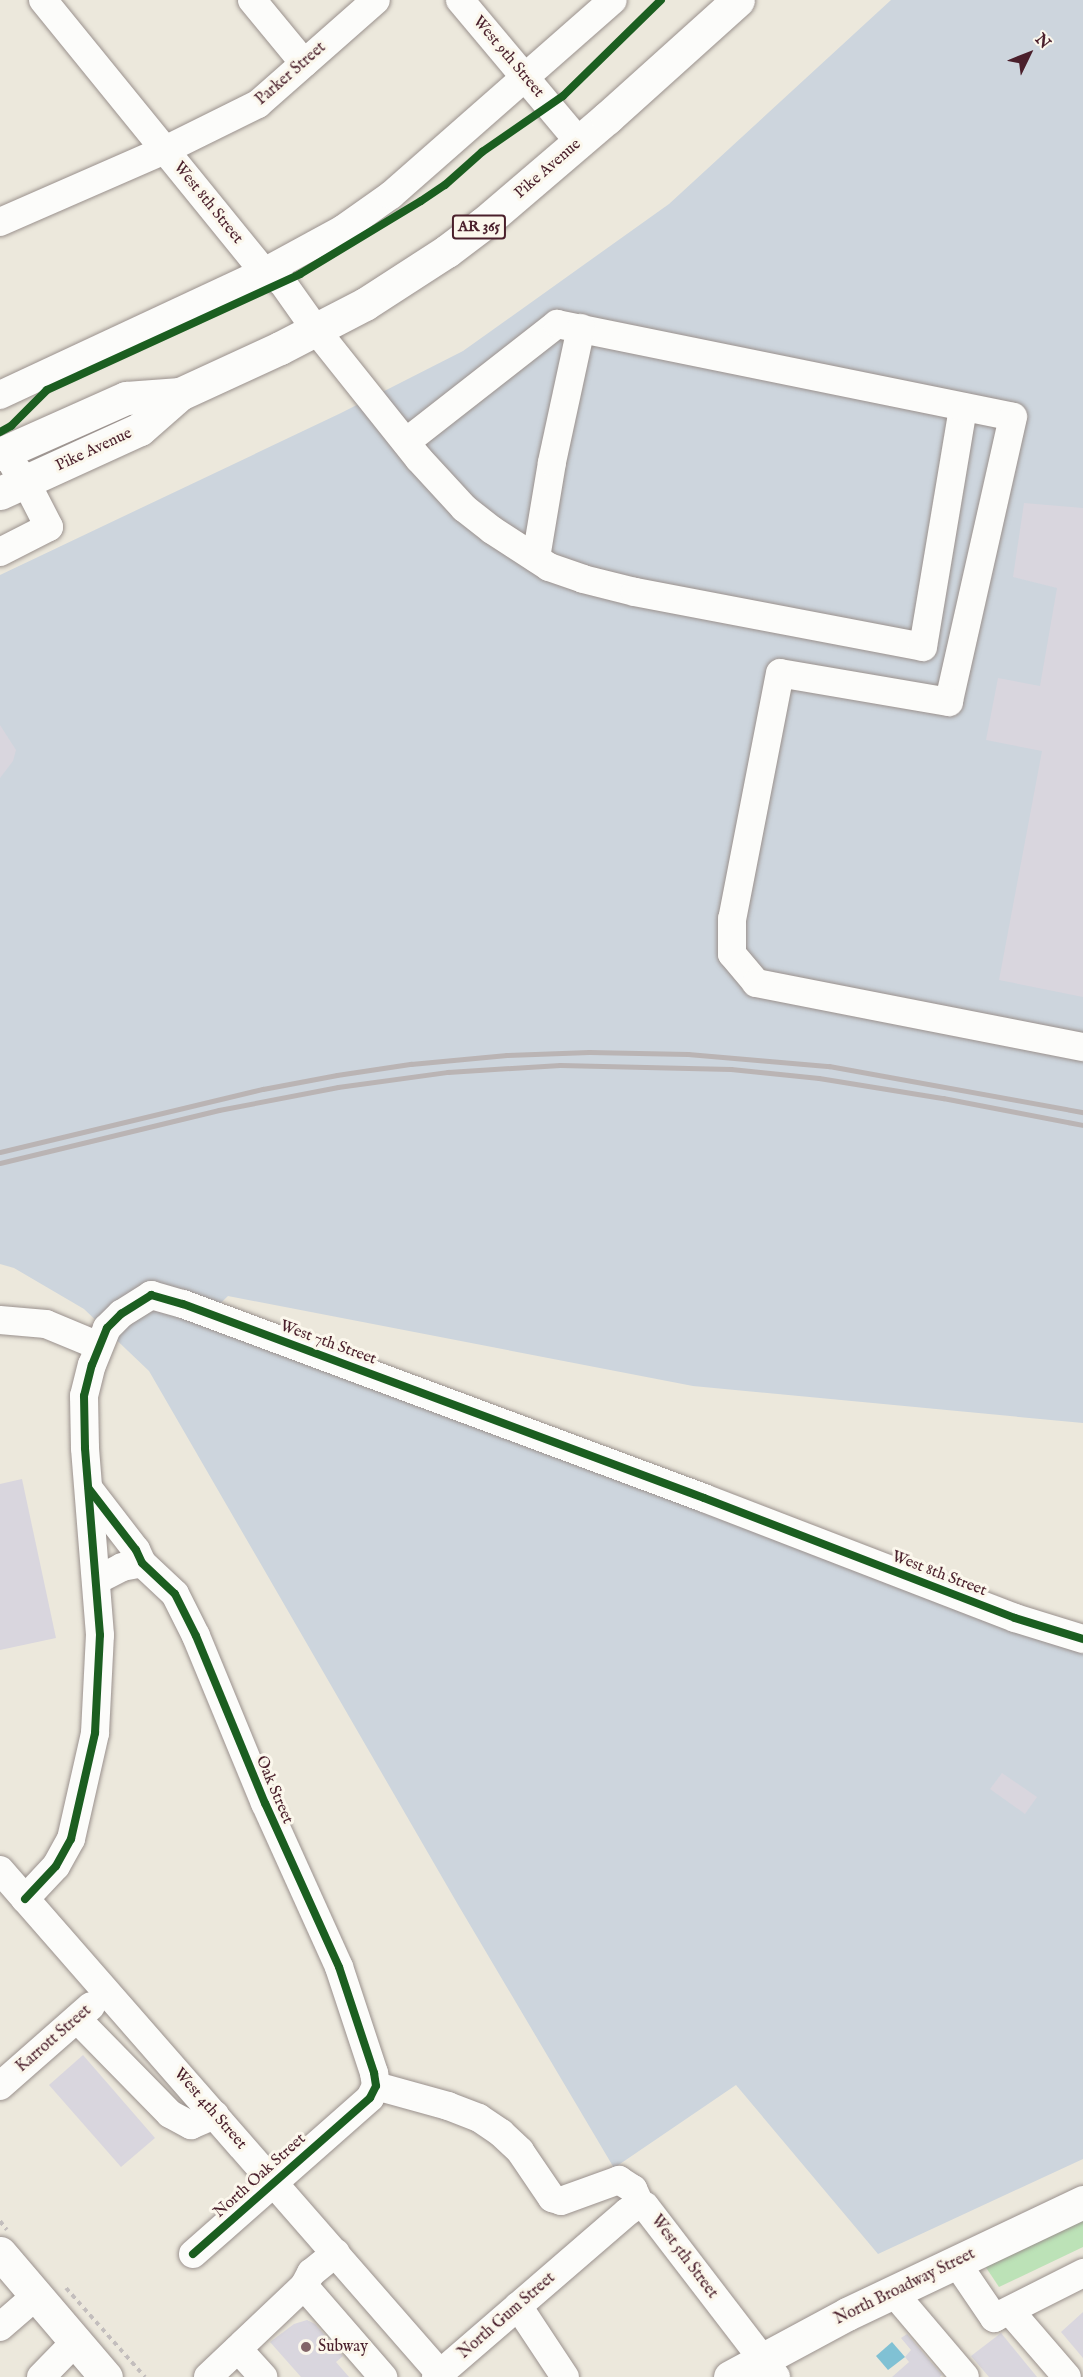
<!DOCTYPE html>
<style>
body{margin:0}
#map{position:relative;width:1083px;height:2377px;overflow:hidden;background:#ece8dc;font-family:"IM FELL English",serif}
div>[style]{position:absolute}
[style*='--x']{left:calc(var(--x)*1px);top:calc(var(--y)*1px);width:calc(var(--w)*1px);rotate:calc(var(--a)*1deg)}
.industrial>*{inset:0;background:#cdd5dd}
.green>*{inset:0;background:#bce2b7}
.water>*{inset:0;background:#80c1d4}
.building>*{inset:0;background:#d9d6de}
.path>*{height:4px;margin-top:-2px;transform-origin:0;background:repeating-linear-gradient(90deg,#c3bebd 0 4.5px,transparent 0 9px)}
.roads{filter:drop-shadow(0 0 2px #9a918d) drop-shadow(0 0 2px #9a918d)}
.minor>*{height:28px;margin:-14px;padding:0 14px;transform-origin:14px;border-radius:14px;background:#fcfcfa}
.major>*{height:33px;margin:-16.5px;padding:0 16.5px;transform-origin:16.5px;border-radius:16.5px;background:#fcfcfa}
.rail>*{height:4.5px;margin:-2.25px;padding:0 2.25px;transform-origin:2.25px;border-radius:2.25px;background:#bab4b4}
.cycleway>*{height:8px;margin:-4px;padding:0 4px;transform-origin:4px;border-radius:4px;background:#1b5e20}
.dots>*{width:16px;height:16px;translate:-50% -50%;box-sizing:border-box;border:3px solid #fbf7ec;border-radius:50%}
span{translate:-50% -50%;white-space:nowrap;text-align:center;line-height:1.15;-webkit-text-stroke:6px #fbf7ec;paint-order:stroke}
.shield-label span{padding:2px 4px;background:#fbf7ec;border:2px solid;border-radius:4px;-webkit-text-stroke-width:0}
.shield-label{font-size:15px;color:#4a1f2b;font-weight:700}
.street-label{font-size:16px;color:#4a1f2b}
.poi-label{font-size:16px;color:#4a1f2b}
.left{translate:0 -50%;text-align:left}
.north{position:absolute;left:999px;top:24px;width:60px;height:60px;-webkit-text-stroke:4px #fbf7ec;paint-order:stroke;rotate:47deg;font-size:16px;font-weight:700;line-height:24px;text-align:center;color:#4a1f2b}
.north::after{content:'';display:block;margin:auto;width:21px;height:27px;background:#4a1f2b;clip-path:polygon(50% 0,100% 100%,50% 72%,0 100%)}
</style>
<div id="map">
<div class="industrial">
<i style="clip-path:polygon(891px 0,1083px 0,1083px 1423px,693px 1386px,228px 1296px,202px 1321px,1083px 1650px,1083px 2159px,878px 2254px,736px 2085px,614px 2168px,457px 1903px,149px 1371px,84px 1309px,14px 1268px,0 1264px,0 575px,341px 413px,463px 351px,669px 204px)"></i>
</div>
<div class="green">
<i style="clip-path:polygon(1083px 2215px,1083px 2247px,999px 2287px,983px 2263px)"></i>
</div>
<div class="water">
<i style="clip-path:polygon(892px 2342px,905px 2357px,888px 2370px,876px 2356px)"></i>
</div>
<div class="building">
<i style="clip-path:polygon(1024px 503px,1083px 508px,1083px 997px,999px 980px,1042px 751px,986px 740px,998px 678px,1040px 686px,1057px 588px,1013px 577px)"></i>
<i style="clip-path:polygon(0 725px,16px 750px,13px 761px,0 778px)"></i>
<i style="clip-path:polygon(22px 1479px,56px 1638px,0 1650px,0 1484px)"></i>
<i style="clip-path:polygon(1002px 1773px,1037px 1797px,1025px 1814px,990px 1789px)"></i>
<i style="clip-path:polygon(83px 2055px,155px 2138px,121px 2167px,49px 2085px)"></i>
<i style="clip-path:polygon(1083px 2312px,1083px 2358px,1061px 2332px)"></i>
<i style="clip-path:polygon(307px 2320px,315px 2324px,343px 2356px,336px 2362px,349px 2377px,301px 2377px,270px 2342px,294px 2324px)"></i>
<i style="clip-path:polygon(1001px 2333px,1037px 2377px,989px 2377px,971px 2356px)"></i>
<i style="clip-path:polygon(907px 2334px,942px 2375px,940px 2377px,892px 2377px,909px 2362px,905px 2357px,911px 2350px,901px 2338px)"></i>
</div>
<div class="path">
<i style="--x:0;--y:2221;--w:11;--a:52"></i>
<i style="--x:66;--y:2288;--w:119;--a:48.4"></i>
</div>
<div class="roads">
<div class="minor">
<i style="--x:43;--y:0;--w:350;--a:50.9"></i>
<i style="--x:264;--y:272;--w:21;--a:29"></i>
<i style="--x:282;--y:282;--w:59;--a:54.7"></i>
<i style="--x:316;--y:330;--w:165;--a:51.4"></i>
<i style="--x:419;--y:459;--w:67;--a:47.4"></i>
<i style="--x:464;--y:508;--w:36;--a:38"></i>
<i style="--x:492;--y:530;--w:68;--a:33"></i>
<i style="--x:549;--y:567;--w:36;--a:19"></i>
<i style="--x:583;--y:579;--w:54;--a:14"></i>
<i style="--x:635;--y:592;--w:293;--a:10.8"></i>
<i style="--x:923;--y:647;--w:243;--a:-80.5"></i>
<i style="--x:252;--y:0;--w:82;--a:50.5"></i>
<i style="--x:460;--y:0;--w:185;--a:50"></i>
<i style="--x:0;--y:222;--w:180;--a:-23.6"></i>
<i style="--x:165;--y:150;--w:104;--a:-26.3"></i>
<i style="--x:258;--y:104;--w:157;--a:-41.4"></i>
<i style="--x:0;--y:395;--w:291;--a:-25"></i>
<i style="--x:264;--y:272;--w:90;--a:-28.6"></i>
<i style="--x:343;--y:229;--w:59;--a:-35.3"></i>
<i style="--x:391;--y:195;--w:295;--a:-41.3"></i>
<i style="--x:406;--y:442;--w:192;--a:-38"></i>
<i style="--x:557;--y:324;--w:465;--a:11.5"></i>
<i style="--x:1013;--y:417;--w:292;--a:102.7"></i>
<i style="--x:949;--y:702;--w:171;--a:-170.3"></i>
<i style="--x:780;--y:673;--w:251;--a:101"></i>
<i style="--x:732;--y:919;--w:35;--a:90"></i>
<i style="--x:732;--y:954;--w:38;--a:50"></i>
<i style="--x:756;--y:983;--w:333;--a:11.1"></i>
<i style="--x:0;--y:552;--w:55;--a:-27"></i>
<i style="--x:49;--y:527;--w:51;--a:-117.1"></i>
<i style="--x:26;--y:482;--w:21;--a:-127"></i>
<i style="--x:536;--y:558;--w:97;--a:-80.5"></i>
<i style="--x:552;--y:462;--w:137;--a:-77.8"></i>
<i style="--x:0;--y:1320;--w:46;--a:5"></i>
<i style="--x:46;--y:1324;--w:57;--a:22.5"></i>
<i style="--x:89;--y:1489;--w:77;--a:52.4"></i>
<i style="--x:136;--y:1550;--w:14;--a:65"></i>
<i style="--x:142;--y:1563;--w:45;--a:43.2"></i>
<i style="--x:175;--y:1594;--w:47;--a:63.4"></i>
<i style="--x:196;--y:1636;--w:181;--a:67.6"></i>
<i style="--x:265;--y:1803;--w:180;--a:65.7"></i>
<i style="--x:339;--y:1967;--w:112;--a:71.7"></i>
<i style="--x:374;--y:2073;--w:13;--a:81"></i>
<i style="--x:376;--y:2086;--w:13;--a:117"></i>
<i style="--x:370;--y:2098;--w:236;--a:138.6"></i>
<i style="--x:97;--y:1580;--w:28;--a:-27"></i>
<i style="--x:122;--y:1567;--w:20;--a:-11"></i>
<i style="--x:0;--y:1870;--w:673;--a:48.85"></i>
<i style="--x:25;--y:1899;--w:45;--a:-46.8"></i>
<i style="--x:56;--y:1866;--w:31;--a:-61"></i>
<i style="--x:71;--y:1839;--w:109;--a:-77.2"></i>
<i style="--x:95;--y:1733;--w:98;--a:-87.1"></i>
<i style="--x:100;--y:1635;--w:188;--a:-94.6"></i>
<i style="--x:85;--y:1448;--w:52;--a:-91.1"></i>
<i style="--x:84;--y:1396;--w:32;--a:-76"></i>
<i style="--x:92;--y:1365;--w:40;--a:-68"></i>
<i style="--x:107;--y:1328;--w:20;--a:-45"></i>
<i style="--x:121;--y:1314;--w:36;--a:-32"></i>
<i style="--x:151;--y:1295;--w:33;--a:16"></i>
<i style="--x:183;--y:1304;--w:556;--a:20.42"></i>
<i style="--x:704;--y:1498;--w:333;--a:21.1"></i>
<i style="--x:1015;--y:1618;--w:71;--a:17.2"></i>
<i style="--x:77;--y:2019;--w:133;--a:45.6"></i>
<i style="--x:170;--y:2114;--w:24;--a:28"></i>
<i style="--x:191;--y:2125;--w:26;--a:-23"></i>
<i style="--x:0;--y:2086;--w:121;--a:-41.3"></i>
<i style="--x:376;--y:2086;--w:75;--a:15.5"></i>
<i style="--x:448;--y:2106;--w:33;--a:21"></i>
<i style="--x:479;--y:2118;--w:27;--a:34"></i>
<i style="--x:501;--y:2133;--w:26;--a:43"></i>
<i style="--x:520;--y:2151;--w:57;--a:55.8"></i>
<i style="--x:552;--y:2198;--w:9;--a:18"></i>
<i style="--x:561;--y:2201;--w:62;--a:-19.9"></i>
<i style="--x:619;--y:2180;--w:17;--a:33"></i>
<i style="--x:633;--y:2189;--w:17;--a:65"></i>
<i style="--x:640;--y:2204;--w:5;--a:22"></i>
<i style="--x:645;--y:2206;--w:215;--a:52.5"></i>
<i style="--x:956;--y:2262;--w:68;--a:55.8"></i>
<i style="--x:994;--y:2318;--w:100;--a:-26.8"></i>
<i style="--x:304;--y:2286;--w:121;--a:49"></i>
<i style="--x:893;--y:2292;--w:111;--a:49.7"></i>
<i style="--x:518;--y:2306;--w:85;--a:56.5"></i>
<i style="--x:1010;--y:2311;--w:87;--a:49.2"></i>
<i style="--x:0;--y:2327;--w:49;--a:-40.9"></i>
<i style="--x:238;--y:2349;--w:38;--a:48"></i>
<i style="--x:41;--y:2377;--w:50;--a:-45.8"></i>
<i style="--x:208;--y:2377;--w:132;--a:-43.5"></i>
<i style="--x:304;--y:2286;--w:15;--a:-62"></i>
<i style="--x:311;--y:2273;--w:32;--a:-39"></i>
<i style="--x:436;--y:2377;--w:252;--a:-40.8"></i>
<i style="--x:627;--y:2212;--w:15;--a:-32"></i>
</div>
<div class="major">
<i style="--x:0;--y:454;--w:138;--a:-24"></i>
<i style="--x:126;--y:398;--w:54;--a:-4.2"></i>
<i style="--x:0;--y:493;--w:154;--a:-24.6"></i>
<i style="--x:140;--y:429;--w:53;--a:-41.2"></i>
<i style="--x:180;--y:394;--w:110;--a:-24.7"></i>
<i style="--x:280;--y:348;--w:96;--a:-27.4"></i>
<i style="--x:365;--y:304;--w:98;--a:-32.9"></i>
<i style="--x:447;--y:251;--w:46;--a:-37.1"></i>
<i style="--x:484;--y:223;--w:162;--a:-40.5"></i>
<i style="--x:607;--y:118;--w:176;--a:-42"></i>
<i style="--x:0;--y:2253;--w:163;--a:49.5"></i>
<i style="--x:730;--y:2377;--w:133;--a:-28.3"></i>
<i style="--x:847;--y:2314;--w:261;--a:-25.4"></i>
</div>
</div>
<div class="rail">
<i style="--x:0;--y:1152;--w:270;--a:-13.5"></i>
<i style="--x:263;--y:1089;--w:75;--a:-10.7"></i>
<i style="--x:337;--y:1075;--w:75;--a:-8.5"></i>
<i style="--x:411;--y:1064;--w:96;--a:-5.4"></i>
<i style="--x:507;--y:1055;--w:82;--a:-2.1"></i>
<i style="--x:589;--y:1052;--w:99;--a:1.2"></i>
<i style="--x:688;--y:1054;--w:142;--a:4.9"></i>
<i style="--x:829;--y:1066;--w:258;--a:10.3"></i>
<i style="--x:0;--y:1163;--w:225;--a:-13.6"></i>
<i style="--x:219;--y:1110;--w:121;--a:-10.9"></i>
<i style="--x:338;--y:1087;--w:111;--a:-7.8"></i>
<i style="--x:448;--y:1072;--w:112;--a:-3.6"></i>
<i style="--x:560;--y:1065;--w:171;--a:1.3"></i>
<i style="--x:731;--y:1069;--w:88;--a:5.8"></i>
<i style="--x:819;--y:1078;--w:126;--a:9.2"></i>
<i style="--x:943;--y:1098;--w:143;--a:10.9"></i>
</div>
<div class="cycleway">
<i style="--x:0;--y:432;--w:13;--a:-29"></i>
<i style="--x:11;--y:426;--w:51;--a:-45"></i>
<i style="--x:47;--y:390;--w:278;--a:-24.6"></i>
<i style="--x:300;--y:274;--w:141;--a:-31.1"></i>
<i style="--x:421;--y:201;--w:29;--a:-34"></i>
<i style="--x:445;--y:185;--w:50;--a:-41.7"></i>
<i style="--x:482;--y:152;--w:98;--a:-34.7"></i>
<i style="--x:563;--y:96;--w:137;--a:-44.4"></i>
<i style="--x:89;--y:1489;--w:77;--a:52.4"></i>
<i style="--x:136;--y:1550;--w:14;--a:65"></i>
<i style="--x:142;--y:1563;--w:45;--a:43.2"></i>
<i style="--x:175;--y:1594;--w:47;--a:63.4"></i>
<i style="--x:196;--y:1636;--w:181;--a:67.6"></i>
<i style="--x:265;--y:1803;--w:180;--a:65.7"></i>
<i style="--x:339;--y:1967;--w:112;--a:71.7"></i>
<i style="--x:374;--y:2073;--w:13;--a:81"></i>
<i style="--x:376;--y:2086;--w:13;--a:117"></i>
<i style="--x:370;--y:2098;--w:236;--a:138.6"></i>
<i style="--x:25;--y:1899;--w:45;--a:-46.8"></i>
<i style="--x:56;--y:1866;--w:31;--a:-61"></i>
<i style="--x:71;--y:1839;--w:109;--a:-77.2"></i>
<i style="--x:95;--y:1733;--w:98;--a:-87.1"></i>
<i style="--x:100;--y:1635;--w:188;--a:-94.6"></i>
<i style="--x:85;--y:1448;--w:52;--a:-91.1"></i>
<i style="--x:84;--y:1396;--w:32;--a:-76"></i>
<i style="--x:92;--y:1365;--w:40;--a:-68"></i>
<i style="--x:107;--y:1328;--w:20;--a:-45"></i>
<i style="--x:121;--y:1314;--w:36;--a:-32"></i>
<i style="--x:151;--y:1295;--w:33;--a:16"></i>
<i style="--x:183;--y:1304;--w:556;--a:20.42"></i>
<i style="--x:704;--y:1498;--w:333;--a:21.1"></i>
<i style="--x:1015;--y:1618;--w:71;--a:17.2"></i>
</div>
<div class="dots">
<i style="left:306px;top:2347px;background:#836569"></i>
</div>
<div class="shield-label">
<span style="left:479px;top:227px">AR 365</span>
</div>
<div class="street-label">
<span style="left:508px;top:57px;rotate:50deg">West 9th Street</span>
<span style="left:291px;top:74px;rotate:-41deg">Parker Street</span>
<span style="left:548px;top:169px;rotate:-41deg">Pike Avenue</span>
<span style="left:208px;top:203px;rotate:51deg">West 8th Street</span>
<span style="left:94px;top:450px;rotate:-25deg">Pike Avenue</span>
<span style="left:328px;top:1343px;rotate:20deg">West 7th Street</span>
<span style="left:939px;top:1574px;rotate:21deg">West 8th Street</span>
<span style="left:274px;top:1790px;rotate:67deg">Oak Street</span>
<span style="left:54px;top:2039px;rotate:-41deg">Karrott Street</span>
<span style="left:210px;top:2109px;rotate:49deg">West 4th Street</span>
<span style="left:260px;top:2176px;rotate:-42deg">North Oak Street</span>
<span style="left:684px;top:2257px;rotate:53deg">West 5th Street</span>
<span style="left:905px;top:2287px;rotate:-26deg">North Broadway Street</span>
<span style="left:507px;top:2316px;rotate:-41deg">North Gum Street</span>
</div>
<div class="poi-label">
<span class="left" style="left:318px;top:2347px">Subway</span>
</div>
<div class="north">N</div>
</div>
